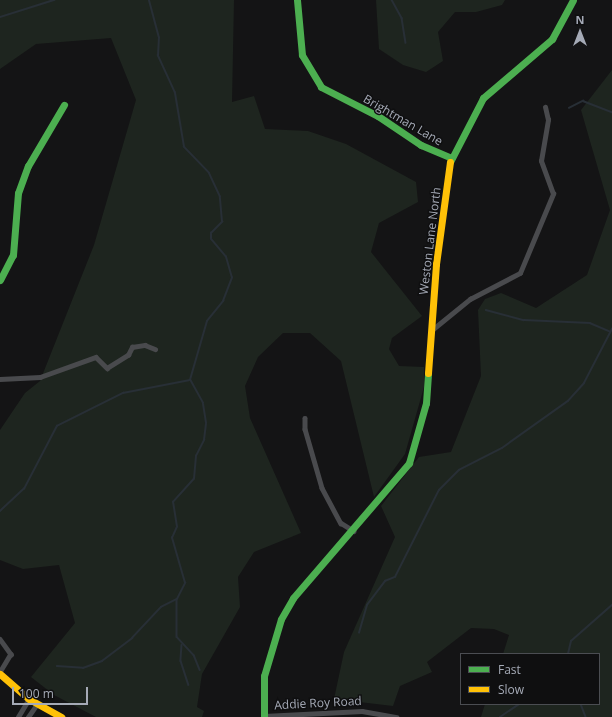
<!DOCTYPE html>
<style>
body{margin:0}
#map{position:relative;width:612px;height:717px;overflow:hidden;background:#141415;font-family:"Open Sans",sans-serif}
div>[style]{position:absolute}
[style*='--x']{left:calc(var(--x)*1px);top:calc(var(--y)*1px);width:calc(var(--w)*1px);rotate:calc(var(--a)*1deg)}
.green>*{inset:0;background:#1e251f}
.stream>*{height:1.5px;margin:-0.75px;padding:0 0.75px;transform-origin:0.75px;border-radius:0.75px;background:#282f36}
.street>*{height:4.5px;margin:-2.25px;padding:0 2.25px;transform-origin:2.25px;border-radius:2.25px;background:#494a4d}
.fast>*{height:7px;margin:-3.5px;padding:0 3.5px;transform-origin:3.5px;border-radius:3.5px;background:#4caf50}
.slow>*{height:7px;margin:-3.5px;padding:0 3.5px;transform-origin:3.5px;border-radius:3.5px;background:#ffc107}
span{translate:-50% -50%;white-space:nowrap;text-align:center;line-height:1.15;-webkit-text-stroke:3px #0f0f10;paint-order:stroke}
.street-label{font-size:12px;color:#a5aab6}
.legend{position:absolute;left:460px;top:653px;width:140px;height:52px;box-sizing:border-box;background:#0f0f10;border:1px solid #4b4d52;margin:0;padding:5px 7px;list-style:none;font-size:12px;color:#a5aab6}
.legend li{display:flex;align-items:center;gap:8px;height:20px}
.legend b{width:20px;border:1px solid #4b4d52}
.north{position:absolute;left:560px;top:12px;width:40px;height:40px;-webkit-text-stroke:3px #0f0f10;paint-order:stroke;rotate:0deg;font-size:11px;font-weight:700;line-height:16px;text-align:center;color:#a5aab6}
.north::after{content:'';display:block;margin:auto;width:14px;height:18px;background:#a5aab6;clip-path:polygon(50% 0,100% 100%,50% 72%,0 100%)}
.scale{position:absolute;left:12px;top:687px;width:76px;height:18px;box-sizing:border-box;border:2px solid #a5aab6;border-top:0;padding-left:5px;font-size:12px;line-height:14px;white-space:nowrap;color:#a5aab6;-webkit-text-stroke:3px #0f0f10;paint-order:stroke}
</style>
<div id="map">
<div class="green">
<i style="clip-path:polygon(0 0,234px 0,232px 102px,254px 96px,265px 129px,308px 131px,346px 144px,416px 182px,418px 202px,379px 223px,371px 252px,422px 316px,392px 338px,389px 349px,399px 366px,424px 367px,424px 387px,405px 454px,374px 497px,341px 361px,310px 333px,283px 333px,258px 357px,245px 386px,250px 418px,301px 533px,254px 552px,238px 577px,240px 607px,202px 674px,197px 707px,204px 711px,202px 717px,96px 717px,54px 695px,31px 677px,75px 623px,59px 565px,23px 569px,0 560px,0 430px,25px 393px,40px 381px,94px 245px,136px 100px,111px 38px,36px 44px,0 69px)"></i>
<i style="clip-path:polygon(376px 0,505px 0,502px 5px,476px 12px,455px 12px,438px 32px,443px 61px,426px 72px,403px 65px,379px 49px)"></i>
<i style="clip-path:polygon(612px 70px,612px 717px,481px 717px,485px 704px,599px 704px,599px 654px,503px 654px,509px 635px,494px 629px,471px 628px,427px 662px,432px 672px,400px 686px,393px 706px,334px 699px,344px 652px,395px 537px,381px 506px,419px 457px,451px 452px,481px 376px,478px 310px,485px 299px,501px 293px,536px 308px,587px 275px,610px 210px,581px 110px)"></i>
</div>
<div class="stream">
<i style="--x:392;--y:0;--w:21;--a:61"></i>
<i style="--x:402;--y:18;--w:25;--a:81"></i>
<i style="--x:0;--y:17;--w:57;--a:-17.5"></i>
<i style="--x:569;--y:108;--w:16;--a:-27"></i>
<i style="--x:583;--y:101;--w:31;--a:21"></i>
<i style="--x:486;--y:310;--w:39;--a:15"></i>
<i style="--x:524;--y:320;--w:66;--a:2.6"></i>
<i style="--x:590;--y:323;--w:21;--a:23"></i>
<i style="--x:0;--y:511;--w:33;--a:-43"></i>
<i style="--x:24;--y:489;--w:71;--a:-62.4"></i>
<i style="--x:57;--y:426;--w:74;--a:-26.6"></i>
<i style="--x:123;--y:393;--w:68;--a:-11"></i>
<i style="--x:190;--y:380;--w:61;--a:-73.9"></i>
<i style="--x:207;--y:321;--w:26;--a:-51"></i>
<i style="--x:223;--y:301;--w:25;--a:-69"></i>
<i style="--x:232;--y:278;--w:22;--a:-106"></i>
<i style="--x:226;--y:257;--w:23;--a:-130"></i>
<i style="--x:211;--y:239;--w:6;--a:-90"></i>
<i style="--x:211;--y:233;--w:16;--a:-45"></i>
<i style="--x:222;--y:222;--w:25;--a:-95"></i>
<i style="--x:220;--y:197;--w:26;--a:-115"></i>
<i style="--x:209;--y:173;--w:36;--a:-134"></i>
<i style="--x:184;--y:147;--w:55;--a:-99.5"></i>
<i style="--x:175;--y:93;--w:41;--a:-114.7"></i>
<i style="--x:158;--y:56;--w:18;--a:-87"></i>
<i style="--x:159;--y:38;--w:39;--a:-105"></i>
<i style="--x:177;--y:600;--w:37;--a:90"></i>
<i style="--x:177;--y:637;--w:25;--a:47"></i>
<i style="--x:194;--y:655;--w:16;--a:68"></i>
<i style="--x:359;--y:633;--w:29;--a:-74"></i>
<i style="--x:367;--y:605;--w:30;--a:-53"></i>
<i style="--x:385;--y:581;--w:11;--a:-22"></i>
<i style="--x:395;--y:577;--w:97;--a:-63.2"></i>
<i style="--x:439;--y:490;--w:28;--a:-45"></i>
<i style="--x:459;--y:470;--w:48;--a:-27.1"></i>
<i style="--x:502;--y:448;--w:81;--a:-35.5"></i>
<i style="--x:568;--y:401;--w:24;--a:-48"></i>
<i style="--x:584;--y:383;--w:61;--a:-62.6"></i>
<i style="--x:182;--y:645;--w:16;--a:94"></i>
<i style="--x:181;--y:661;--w:25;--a:72"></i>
<i style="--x:568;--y:654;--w:13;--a:-77"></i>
<i style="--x:571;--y:641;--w:55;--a:-41.3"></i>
<i style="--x:57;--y:666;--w:26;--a:4"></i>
<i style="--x:83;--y:668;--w:20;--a:-20"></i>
<i style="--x:102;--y:661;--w:38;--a:-37"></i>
<i style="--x:132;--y:638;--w:42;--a:-46.9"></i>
<i style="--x:161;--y:607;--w:18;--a:-27"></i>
<i style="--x:177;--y:599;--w:18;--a:-63"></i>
<i style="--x:185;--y:583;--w:47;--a:-106.1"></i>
<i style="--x:172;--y:538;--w:12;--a:-66"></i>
<i style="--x:177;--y:527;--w:25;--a:-99"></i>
<i style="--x:173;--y:502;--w:31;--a:-48"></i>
<i style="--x:194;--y:479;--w:23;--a:-85"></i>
<i style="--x:196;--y:456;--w:18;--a:-63"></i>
<i style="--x:204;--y:440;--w:17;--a:-83"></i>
<i style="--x:206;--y:423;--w:20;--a:-99"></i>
<i style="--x:203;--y:403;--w:26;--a:-119"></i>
<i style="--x:581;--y:704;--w:14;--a:69"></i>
<i style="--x:500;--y:717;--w:23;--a:-34"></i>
</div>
<div class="street">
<i style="--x:433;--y:329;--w:48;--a:-39"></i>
<i style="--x:470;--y:299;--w:56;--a:-27.5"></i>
<i style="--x:520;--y:273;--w:86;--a:-67.3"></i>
<i style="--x:553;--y:194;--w:35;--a:-110"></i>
<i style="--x:541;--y:161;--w:42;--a:-80.3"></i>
<i style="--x:548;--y:120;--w:13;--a:-103"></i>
<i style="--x:0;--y:379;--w:40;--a:-2.9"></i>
<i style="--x:40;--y:377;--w:59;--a:-19.7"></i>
<i style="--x:96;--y:357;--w:16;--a:45"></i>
<i style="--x:107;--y:368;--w:25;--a:-32"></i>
<i style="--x:128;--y:355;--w:9;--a:-63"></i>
<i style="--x:132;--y:347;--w:13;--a:-9"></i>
<i style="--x:145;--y:345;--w:11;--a:22"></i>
<i style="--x:305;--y:418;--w:11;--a:90"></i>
<i style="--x:305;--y:429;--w:61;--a:73.9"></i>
<i style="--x:322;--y:488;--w:40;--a:62"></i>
<i style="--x:341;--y:523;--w:15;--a:32"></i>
<i style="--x:0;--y:639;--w:19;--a:54"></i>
<i style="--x:11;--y:654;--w:21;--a:121"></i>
<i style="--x:264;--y:716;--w:98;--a:-2.9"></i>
<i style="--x:362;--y:711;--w:35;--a:10"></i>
<i style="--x:18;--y:717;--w:21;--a:-59"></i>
<i style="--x:28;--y:717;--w:16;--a:-55"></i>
</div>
<div class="fast">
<i style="--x:297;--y:0;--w:55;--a:84.8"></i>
<i style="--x:302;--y:55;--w:37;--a:59"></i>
<i style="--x:321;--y:87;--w:64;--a:27"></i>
<i style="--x:378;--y:116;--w:52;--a:34"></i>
<i style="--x:421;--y:145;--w:33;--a:23"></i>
<i style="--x:450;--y:162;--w:72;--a:-62.7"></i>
<i style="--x:483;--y:98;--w:91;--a:-40.5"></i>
<i style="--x:552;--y:39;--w:44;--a:-61.7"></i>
<i style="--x:0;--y:280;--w:28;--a:-63"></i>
<i style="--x:13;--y:255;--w:62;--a:-85.4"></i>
<i style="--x:18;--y:193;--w:29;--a:-70"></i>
<i style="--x:28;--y:166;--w:71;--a:-59.5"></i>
<i style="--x:264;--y:717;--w:41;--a:-90"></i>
<i style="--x:264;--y:676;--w:59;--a:-73.4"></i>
<i style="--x:281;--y:619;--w:24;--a:-60"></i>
<i style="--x:293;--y:598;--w:178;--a:-49.3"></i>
<i style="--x:409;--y:463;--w:62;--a:-74.2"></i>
<i style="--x:426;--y:403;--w:30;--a:-86"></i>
</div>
<div class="slow">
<i style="--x:428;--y:373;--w:109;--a:-85.8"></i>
<i style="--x:436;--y:264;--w:103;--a:-82.2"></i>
<i style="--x:0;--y:674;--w:38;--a:41"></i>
<i style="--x:29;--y:699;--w:37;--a:29"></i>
</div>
<div class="street-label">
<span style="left:403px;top:120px;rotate:30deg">Brightman Lane</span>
<span style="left:430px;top:241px;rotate:-83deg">Weston Lane North</span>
<span style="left:318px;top:703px;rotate:-3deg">Addie Roy Road</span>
</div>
<ul class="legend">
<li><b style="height:5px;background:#4caf50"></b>Fast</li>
<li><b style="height:5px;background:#ffc107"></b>Slow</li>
</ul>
<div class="north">N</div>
<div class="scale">100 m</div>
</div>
